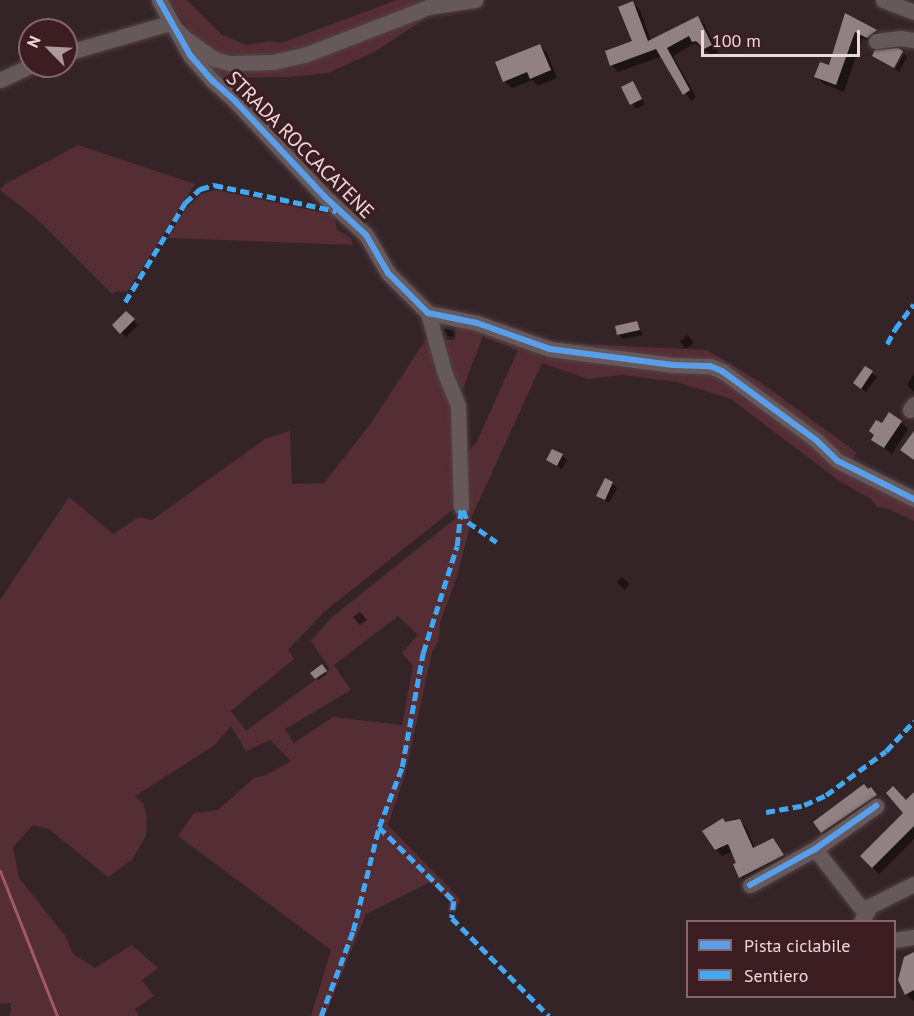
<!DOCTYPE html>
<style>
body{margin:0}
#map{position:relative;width:914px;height:1016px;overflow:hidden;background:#352427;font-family:"PT Sans",sans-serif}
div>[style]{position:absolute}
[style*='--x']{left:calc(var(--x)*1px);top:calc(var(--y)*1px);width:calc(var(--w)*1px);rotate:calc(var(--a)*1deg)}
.green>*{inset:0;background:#552d34}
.shadow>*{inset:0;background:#0007}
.stream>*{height:3px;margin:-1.5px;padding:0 1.5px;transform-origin:1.5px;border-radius:1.5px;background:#a05965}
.building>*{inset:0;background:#918183}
.roads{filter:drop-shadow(0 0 2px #524245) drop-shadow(0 0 2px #524245)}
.minor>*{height:15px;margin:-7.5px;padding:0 7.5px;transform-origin:7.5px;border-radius:7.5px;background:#66595b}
.quiet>*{height:4.5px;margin-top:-2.25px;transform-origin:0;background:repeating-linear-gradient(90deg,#3fa9f5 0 9px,transparent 0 13.5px)}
.cycleway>*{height:6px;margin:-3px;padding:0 3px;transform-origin:3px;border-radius:3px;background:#5a9eea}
span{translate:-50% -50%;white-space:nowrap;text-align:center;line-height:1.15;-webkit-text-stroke:6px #3c1d22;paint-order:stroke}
.street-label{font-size:20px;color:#eed7da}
.legend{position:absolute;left:686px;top:920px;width:210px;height:78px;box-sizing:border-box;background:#3c1d22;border:2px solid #83676c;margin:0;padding:8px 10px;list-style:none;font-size:18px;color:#eed7da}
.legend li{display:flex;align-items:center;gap:12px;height:30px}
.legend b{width:30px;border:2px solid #83676c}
.north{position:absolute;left:18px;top:18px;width:60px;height:60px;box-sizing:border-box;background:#3c1d22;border:2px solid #83676c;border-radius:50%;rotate:294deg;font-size:16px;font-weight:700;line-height:24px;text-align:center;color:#eed7da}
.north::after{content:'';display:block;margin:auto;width:21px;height:27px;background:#ad989b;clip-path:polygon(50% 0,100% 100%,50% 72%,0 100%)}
.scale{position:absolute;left:701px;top:30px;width:159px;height:27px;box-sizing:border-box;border:3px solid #eed7da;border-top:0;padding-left:8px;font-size:18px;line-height:21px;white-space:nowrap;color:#eed7da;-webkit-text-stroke:4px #3c1d22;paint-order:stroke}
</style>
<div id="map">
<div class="green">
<i style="clip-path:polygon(167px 0,187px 0,222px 35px,247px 45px,269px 41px,281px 43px,397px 0,434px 0,276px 57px,248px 57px,218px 52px,198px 40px)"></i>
<i style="clip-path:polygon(424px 12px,423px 20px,374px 52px,328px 73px,291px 77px,214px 78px,194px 53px,245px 66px)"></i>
<i style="clip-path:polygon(78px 145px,195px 184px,127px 292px,117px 291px,112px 294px,37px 219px,0 190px,5px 184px)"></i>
<i style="clip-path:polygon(216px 190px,334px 215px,337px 229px,351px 238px,353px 245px,168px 238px,184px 211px,201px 194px)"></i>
<i style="clip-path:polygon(evenodd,456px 323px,709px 370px,914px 505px,914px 521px,889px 509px,877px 507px,871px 499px,838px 480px,731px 399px,677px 382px,622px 375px,588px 379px,542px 363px,473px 514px,458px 573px,440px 623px,439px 639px,432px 653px,405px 775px,388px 825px,460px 899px,455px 913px,448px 912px,449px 901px,430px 882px,366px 914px,325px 1016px,311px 1016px,331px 950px,178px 836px,194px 813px,218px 810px,254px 778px,266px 775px,291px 761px,270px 740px,246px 751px,231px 726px,215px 745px,135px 796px,143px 803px,147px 816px,146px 836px,132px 860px,108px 877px,49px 829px,33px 825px,13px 847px,19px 878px,66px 937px,73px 954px,95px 968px,132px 945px,158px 968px,142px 980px,154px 996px,135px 1009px,139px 1016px,10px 1016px,11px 1003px,0 1004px,0 600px,69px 497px,113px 534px,139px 517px,152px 520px,265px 439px,290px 431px,292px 484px,324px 483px,371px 423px,428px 336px,454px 405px,458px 465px,477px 441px,518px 350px,483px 336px,462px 391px,441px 340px,455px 340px,456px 323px,455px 508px,456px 518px,332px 617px,311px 641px,330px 669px,246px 731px,231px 711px,294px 659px,288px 650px,325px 611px,455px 508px,456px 323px,398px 616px,418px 635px,402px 653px,413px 666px,402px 725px,333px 717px,294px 743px,285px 729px,351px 690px,334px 665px,398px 616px)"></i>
<i style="clip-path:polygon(561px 343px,707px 350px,763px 384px,856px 452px,851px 464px,724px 370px)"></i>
</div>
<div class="shadow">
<i style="clip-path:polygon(633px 3px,640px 10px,651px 41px,698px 18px,705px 25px,718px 52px,712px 55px,695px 43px,673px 56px,696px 97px,691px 101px,662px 56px,618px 72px,611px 65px,634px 42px)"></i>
<i style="clip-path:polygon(846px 15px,876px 31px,883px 38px,875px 45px,862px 38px,844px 92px,824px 84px,816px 77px,830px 67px)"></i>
<i style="clip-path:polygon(540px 46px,547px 53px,557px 78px,538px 86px,533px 80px,512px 88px,504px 81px)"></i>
<i style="clip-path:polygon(904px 54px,907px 57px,899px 72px,895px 69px)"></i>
<i style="clip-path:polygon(632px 83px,645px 104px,636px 109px,623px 88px)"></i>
<i style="clip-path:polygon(126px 313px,138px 325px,126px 337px,114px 325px)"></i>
<i style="clip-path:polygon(637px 323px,643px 335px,623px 339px,618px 334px)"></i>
<i style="clip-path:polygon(444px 329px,453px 330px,454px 337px,448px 336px)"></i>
<i style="clip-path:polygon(688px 335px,694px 343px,686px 349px,680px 341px)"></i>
<i style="clip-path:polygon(865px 368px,877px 377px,866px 392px,859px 387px)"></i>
<i style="clip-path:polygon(914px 374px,914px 392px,907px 385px)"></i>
<i style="clip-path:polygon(901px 422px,908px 429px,892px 454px,873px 439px,882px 425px)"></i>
<i style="clip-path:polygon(562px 455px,567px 460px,562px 469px,548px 460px)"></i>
<i style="clip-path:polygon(612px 483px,617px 488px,609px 503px,598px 496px)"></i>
<i style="clip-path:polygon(622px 577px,630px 584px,625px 590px,617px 582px)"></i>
<i style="clip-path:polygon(360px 612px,367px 620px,360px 625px,353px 617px)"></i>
<i style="clip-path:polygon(322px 666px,327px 674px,318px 680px,312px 673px)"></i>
<i style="clip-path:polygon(871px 789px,882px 802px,828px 838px,822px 832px)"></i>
<i style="clip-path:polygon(914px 794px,914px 839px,879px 874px,862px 856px,905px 814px,906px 802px)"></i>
<i style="clip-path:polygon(739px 821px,746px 827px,755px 849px,772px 840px,789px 861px,747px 883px,741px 877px,733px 851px,722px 856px,716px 849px,726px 823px)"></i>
<i style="clip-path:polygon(914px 953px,914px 1000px,913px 1001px,906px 994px)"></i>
</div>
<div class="stream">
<i style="--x:0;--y:871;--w:156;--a:68.5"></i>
</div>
<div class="building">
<i style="clip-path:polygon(633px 1px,648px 41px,698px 16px,712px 45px,704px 49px,696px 41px,692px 42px,689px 36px,667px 48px,690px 90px,683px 95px,656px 49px,610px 66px,605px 51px,632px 41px,618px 7px)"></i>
<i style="clip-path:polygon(845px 13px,877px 30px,867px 38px,855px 32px,836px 85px,814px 77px,820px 62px,829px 65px)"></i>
<i style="clip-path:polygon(540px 44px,551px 70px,530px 79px,527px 72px,503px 82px,495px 62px)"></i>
<i style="clip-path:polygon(898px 48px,903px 51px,894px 68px,872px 56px,875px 50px)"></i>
<i style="clip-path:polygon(633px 81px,642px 99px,630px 105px,621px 87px)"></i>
<i style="clip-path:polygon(126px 311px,135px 319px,120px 334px,112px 325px)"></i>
<i style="clip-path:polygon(637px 321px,640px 330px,617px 335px,615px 326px)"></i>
<i style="clip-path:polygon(865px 366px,873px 371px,861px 389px,853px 383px)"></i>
<i style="clip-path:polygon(889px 412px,902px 421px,884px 448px,871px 440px,874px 435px,869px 431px,876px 420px,882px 423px)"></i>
<i style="clip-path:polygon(914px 431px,914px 460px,900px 450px)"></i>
<i style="clip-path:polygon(552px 449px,563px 454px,557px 466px,546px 460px)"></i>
<i style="clip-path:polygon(605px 478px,613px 482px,605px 500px,596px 496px)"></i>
<i style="clip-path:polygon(322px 664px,327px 671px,315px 679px,310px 673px)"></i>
<i style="clip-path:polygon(864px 784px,868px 789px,871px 787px,877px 795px,821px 833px,813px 822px)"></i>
<i style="clip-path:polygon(893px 786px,906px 800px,914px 792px,914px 826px,872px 868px,860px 856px,903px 813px,886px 793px)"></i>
<i style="clip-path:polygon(723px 818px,725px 822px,740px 819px,753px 848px,773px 838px,784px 855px,739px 878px,733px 864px,736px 863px,728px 844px,715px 850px,702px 831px)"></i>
<i style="clip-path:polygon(914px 952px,914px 990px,905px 995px,898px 980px,904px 957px)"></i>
</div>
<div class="roads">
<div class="minor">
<i style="--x:159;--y:0;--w:63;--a:60.6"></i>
<i style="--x:190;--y:55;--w:35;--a:49"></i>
<i style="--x:213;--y:81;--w:31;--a:42"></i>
<i style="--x:236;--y:102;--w:130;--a:46.9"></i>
<i style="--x:325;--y:197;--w:56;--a:42.8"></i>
<i style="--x:366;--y:235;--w:44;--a:59.9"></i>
<i style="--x:388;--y:273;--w:57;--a:45"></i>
<i style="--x:428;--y:313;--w:50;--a:11.5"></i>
<i style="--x:477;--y:323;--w:77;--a:19.6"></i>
<i style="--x:550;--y:349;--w:124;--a:7.4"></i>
<i style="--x:673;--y:365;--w:37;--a:2"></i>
<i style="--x:710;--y:366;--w:13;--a:23"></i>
<i style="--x:722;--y:371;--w:117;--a:36.3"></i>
<i style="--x:816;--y:440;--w:30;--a:44"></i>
<i style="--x:838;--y:461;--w:85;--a:26.6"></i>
<i style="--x:883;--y:0;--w:33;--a:21"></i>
<i style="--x:876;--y:41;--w:24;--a:-7"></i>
<i style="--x:900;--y:38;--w:14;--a:8"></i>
<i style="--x:66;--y:53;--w:108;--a:-16.1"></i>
<i style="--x:170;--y:23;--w:23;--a:45"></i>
<i style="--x:186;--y:39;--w:35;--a:35"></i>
<i style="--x:215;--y:59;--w:16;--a:15"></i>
<i style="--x:230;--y:63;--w:43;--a:-1.3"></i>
<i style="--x:273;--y:62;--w:35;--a:-13"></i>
<i style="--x:307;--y:54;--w:130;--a:-21.2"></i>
<i style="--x:428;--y:7;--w:48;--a:-8.5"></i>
<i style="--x:0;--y:80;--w:33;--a:-25"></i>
<i style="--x:428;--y:313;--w:60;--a:74.6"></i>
<i style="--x:444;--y:371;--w:38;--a:68"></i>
<i style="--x:458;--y:406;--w:101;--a:88.3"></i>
<i style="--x:910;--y:410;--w:7;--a:-56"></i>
<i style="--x:815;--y:849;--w:81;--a:52"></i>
<i style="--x:750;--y:885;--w:74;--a:-29"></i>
<i style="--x:815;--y:849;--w:75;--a:-35.2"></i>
<i style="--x:861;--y:922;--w:18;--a:-61"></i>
<i style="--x:870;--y:906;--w:49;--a:-26.6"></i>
<i style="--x:894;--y:940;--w:20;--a:-9"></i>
</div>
</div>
<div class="quiet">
<i style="--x:125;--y:302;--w:116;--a:-58.8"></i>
<i style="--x:185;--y:203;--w:21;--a:-43"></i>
<i style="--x:200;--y:189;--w:15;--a:-16"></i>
<i style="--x:214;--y:185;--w:125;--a:12"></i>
<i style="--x:887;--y:344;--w:17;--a:-62"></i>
<i style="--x:895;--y:329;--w:31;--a:-53"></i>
<i style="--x:463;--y:510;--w:13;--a:67"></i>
<i style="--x:468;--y:522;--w:35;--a:35"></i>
<i style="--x:766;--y:812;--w:39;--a:-10"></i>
<i style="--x:804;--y:805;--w:24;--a:-24"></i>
<i style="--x:826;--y:795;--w:74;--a:-36.3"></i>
<i style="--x:886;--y:751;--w:41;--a:-47"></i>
<i style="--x:379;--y:827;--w:105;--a:44.6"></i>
<i style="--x:454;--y:901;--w:17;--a:97"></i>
<i style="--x:452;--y:918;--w:138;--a:45.3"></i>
<i style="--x:321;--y:1016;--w:91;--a:-69.4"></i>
<i style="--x:353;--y:931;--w:107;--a:-76"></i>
<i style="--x:379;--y:827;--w:64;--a:-69"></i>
<i style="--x:402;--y:767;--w:116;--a:-79.6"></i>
<i style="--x:423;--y:653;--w:112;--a:-72.4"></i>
<i style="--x:457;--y:546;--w:39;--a:-84"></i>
</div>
<div class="cycleway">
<i style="--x:159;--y:0;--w:63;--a:60.6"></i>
<i style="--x:190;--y:55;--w:35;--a:49"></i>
<i style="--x:213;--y:81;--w:31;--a:42"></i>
<i style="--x:236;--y:102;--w:130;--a:46.9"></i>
<i style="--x:325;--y:197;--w:56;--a:42.8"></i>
<i style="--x:366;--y:235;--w:44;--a:59.9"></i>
<i style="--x:388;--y:273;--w:57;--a:45"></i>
<i style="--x:428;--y:313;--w:50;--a:11.5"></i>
<i style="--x:477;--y:323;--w:77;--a:19.6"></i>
<i style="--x:550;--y:349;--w:124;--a:7.4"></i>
<i style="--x:673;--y:365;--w:37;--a:2"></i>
<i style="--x:710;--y:366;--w:13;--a:23"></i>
<i style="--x:722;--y:371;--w:117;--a:36.3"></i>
<i style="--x:816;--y:440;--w:30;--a:44"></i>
<i style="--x:838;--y:461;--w:85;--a:26.6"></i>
<i style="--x:750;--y:885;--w:74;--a:-29"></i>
<i style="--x:815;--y:849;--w:75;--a:-35.2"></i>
</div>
<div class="street-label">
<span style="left:300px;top:145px;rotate:45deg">STRADA ROCCACATENE</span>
</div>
<ul class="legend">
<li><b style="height:8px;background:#5a9eea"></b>Pista ciclabile</li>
<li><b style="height:8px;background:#3fa9f5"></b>Sentiero</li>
</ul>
<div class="north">N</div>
<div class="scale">100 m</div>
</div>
